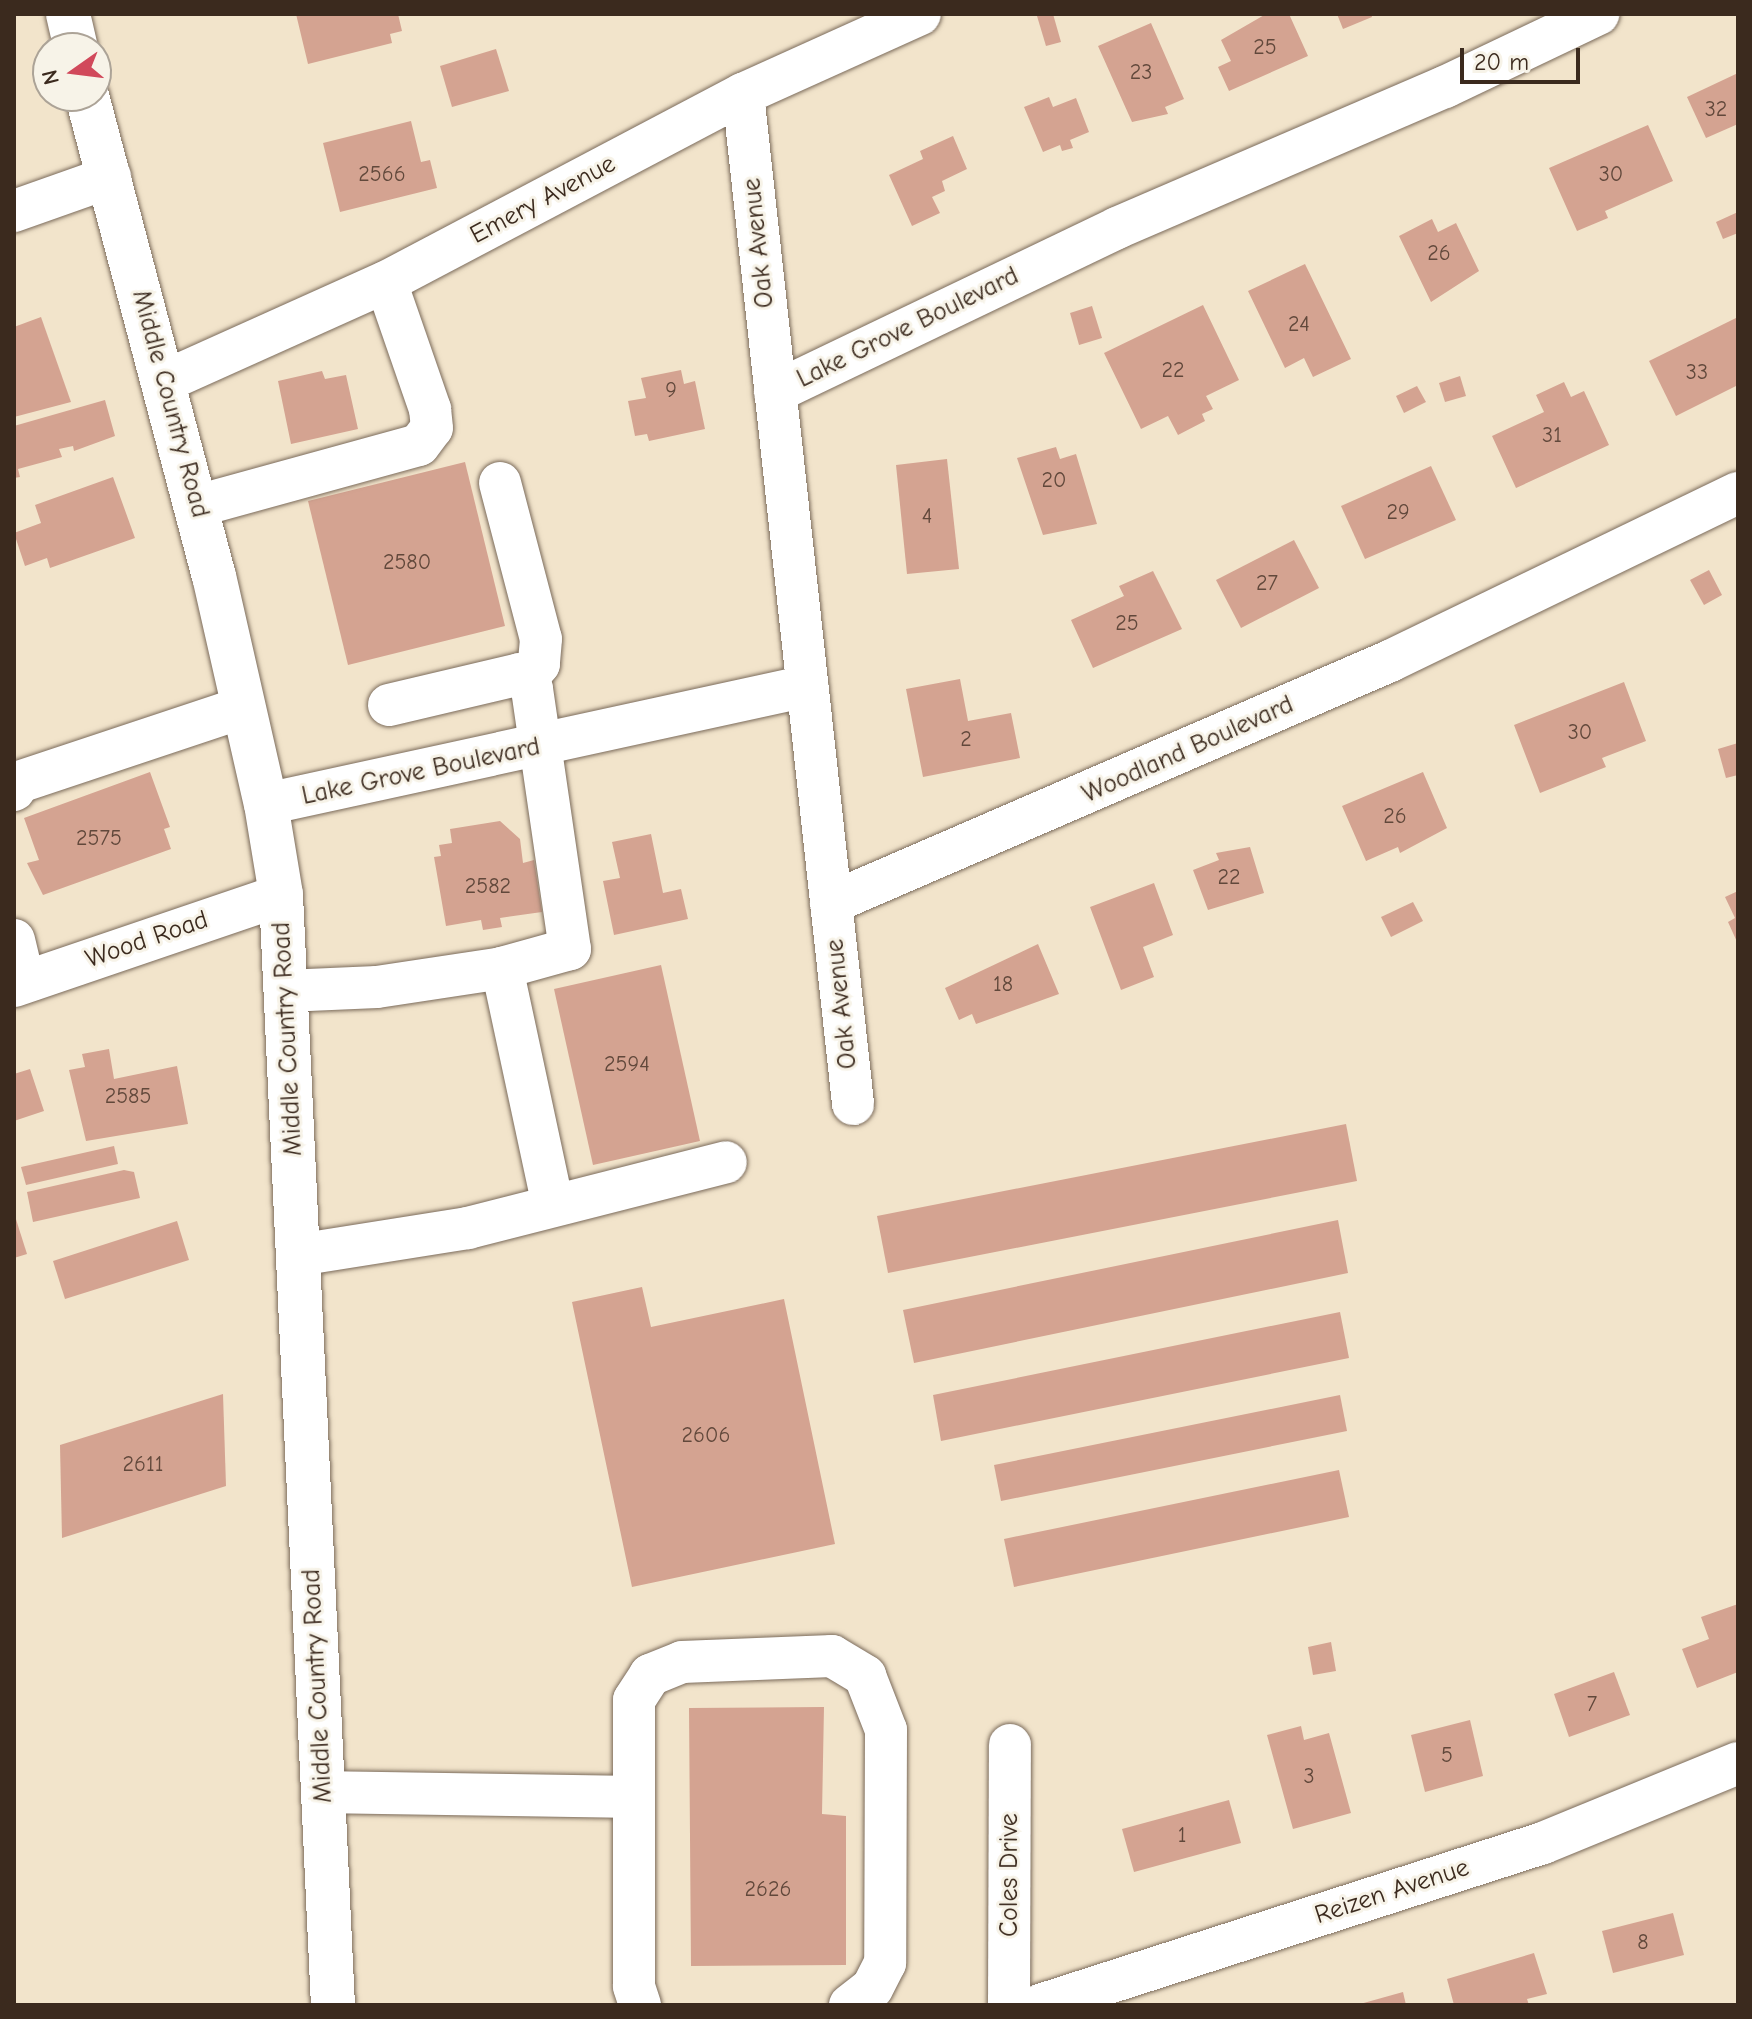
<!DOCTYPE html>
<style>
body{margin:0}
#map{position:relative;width:1752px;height:2019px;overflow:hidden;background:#f2e4cb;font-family:"Comic Neue",sans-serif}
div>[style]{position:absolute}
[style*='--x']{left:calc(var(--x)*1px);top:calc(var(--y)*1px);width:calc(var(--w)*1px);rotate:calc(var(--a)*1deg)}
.building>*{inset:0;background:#d4a391}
.roads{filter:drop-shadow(0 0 2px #7b6b5b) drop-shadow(0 0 2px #7b6b5b)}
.minor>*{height:42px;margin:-21px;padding:0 21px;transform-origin:21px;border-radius:21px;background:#fff}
.major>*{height:44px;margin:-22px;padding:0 22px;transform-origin:22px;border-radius:22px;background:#fff}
span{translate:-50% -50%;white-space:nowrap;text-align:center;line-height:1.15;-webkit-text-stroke:6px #f7f3e8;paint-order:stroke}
.number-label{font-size:22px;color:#61483b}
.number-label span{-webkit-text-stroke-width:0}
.street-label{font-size:26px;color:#3b2a1e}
.frame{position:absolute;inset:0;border:16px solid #3b2a1e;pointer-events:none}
.north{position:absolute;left:32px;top:32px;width:80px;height:80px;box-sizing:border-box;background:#f7f3e8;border:2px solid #aca397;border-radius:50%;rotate:256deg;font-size:22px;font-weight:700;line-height:32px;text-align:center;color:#3b2a1e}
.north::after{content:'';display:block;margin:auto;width:28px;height:36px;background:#d1495b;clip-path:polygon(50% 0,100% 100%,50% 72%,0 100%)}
.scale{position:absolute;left:1460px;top:48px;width:120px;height:36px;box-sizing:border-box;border:4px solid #3b2a1e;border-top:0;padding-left:10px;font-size:24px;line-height:28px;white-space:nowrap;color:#3b2a1e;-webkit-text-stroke:6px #f7f3e8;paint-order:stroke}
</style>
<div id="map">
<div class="building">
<i style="clip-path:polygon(296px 14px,398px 14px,402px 31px,390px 34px,392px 43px,308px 64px)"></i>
<i style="clip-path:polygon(1053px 14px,1061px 42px,1046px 46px,1037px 16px)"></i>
<i style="clip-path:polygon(1266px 14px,1289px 14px,1308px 56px,1229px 91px,1218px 67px,1231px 61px,1221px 40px)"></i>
<i style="clip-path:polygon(1337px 14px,1371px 14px,1372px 17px,1343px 29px)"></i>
<i style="clip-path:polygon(1151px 23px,1184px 99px,1165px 107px,1168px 114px,1132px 122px,1098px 46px)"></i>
<i style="clip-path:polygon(496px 49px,509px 91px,452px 107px,440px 66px)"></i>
<i style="clip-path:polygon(1738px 73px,1738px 124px,1706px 138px,1687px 97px)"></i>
<i style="clip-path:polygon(1049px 97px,1053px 107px,1076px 98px,1089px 132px,1070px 140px,1073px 148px,1062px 151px,1060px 145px,1043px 152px,1024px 107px)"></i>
<i style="clip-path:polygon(411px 121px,421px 162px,430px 160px,437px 188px,340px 212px,323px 143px)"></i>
<i style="clip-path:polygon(1648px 125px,1673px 181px,1605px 211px,1608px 218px,1577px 231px,1549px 168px)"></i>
<i style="clip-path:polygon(953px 136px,967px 169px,942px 181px,945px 191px,932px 197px,940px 213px,912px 226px,889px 175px,923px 159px,920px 151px)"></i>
<i style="clip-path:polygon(1738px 212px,1738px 233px,1723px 239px,1716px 222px)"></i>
<i style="clip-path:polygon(1432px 219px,1438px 232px,1456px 223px,1479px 271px,1431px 302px,1399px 236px)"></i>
<i style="clip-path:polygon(1305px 264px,1351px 359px,1313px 377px,1304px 358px,1285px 368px,1248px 291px)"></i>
<i style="clip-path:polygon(1203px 305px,1239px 380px,1206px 396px,1213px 409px,1202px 414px,1205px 421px,1178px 435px,1168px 416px,1141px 429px,1104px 353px)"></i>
<i style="clip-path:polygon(1092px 306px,1102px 338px,1079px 345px,1070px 313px)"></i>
<i style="clip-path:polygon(41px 317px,71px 402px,14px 417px,14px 327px)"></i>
<i style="clip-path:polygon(1738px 317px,1738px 385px,1676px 416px,1649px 361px)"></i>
<i style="clip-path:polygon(681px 370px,684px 384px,695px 381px,705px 429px,649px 441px,647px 434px,635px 436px,628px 401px,646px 398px,641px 378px)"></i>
<i style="clip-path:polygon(322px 371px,325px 379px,346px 375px,358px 429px,291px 444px,278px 381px)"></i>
<i style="clip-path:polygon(1460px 376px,1466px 396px,1445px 402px,1439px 383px)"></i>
<i style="clip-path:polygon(1564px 382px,1571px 397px,1584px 391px,1609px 445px,1516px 488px,1492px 436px,1544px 412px,1536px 395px)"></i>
<i style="clip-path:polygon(1417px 386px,1426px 402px,1404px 413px,1396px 396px)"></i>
<i style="clip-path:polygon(105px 400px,115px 436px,74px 451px,73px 446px,59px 449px,62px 457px,18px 469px,20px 477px,14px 478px,14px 426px)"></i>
<i style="clip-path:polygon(1056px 447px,1060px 459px,1076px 454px,1097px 524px,1043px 535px,1017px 458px)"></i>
<i style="clip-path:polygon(947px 459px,959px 569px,907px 574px,896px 465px)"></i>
<i style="clip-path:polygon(465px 462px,505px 626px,348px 665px,308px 501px)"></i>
<i style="clip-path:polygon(1431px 466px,1456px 520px,1365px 559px,1341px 506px)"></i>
<i style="clip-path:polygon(113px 477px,135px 538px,50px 568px,47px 558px,25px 566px,14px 533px,41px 523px,35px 505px)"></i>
<i style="clip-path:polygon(1294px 540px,1319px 588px,1241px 628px,1216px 580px)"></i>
<i style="clip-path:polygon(1709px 570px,1722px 595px,1704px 605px,1690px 580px)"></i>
<i style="clip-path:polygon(1153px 571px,1182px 629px,1093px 668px,1071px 620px,1124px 596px,1119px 586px)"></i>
<i style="clip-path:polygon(960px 679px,968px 721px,1011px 713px,1020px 758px,923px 777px,906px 689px)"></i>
<i style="clip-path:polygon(1624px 682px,1646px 741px,1602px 758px,1606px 767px,1540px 793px,1514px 725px)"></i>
<i style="clip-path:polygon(1738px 743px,1738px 775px,1726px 778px,1718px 749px)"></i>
<i style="clip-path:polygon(150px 772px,170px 827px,164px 829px,171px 849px,43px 895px,27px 863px,39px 860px,24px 818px)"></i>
<i style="clip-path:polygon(1423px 772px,1447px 828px,1400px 853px,1398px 847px,1366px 861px,1342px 806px)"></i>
<i style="clip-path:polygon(500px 821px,520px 839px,523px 863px,534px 860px,542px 912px,500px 918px,502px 927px,483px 930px,481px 920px,446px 926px,434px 857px,441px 856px,439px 845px,452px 843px,450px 829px)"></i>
<i style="clip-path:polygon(651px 834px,663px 893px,681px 889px,688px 919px,614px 935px,603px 881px,620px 878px,612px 842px)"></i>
<i style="clip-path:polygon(1250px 847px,1264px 893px,1208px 910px,1193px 870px,1219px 860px,1216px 853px)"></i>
<i style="clip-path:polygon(1154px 883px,1173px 935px,1143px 947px,1154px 977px,1121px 990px,1090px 907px)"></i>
<i style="clip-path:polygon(1738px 891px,1738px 944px,1728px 922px,1735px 918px,1725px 897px)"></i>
<i style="clip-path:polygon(1413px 902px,1423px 921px,1391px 937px,1381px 917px)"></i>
<i style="clip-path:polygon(1038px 944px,1059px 994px,976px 1024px,972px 1014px,959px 1020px,945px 988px)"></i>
<i style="clip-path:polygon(661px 965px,700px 1141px,593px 1165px,554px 989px)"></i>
<i style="clip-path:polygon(109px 1049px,114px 1079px,177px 1066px,188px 1124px,86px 1141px,69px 1070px,85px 1067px,82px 1054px)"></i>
<i style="clip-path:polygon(30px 1069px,44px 1111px,14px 1121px,14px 1074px)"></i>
<i style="clip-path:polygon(1346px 1124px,1357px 1181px,888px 1273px,877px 1216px)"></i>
<i style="clip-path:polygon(114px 1146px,118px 1164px,26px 1185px,21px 1167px)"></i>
<i style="clip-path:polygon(124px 1170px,134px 1172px,140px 1198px,33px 1222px,27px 1192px)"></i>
<i style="clip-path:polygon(14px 1213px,27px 1254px,14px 1258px)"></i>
<i style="clip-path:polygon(1338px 1220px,1348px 1273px,914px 1363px,903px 1310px)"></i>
<i style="clip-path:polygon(177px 1221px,189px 1260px,65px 1299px,53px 1261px)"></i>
<i style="clip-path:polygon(642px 1287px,651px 1327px,784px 1299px,835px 1544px,632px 1587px,572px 1302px)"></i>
<i style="clip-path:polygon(1340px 1312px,1349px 1358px,941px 1441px,933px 1395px)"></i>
<i style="clip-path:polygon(223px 1394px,226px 1486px,62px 1538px,60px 1445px)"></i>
<i style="clip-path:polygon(1340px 1395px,1347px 1431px,1001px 1501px,994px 1465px)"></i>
<i style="clip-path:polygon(1339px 1470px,1349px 1517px,1014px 1587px,1004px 1539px)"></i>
<i style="clip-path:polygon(1738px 1604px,1738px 1672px,1697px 1688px,1682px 1649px,1709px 1639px,1701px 1617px)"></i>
<i style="clip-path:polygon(1331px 1642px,1336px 1671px,1313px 1675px,1308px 1647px)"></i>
<i style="clip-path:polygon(1614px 1672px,1630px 1715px,1569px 1737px,1554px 1694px)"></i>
<i style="clip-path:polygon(824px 1707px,822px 1814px,846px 1816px,846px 1965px,691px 1966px,689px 1708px)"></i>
<i style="clip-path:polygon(1470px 1720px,1483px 1776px,1425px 1792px,1411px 1735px)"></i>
<i style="clip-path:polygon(1301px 1726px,1304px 1740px,1329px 1733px,1351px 1813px,1293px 1829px,1267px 1735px)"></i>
<i style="clip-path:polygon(1229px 1800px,1241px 1843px,1134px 1872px,1122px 1829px)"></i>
<i style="clip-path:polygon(1673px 1913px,1684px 1955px,1613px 1973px,1602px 1931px)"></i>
<i style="clip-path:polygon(1534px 1953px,1547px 1994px,1527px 1999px,1529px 2005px,1454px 2005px,1447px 1979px)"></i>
<i style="clip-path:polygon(1403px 1992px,1406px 2005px,1360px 2005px,1360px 2004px)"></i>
</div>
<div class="roads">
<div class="minor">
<i style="--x:743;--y:94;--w:1016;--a:83.78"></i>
<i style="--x:14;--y:211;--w:102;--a:-19.5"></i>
<i style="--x:163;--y:382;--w:244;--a:-24.2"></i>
<i style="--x:386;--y:282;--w:403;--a:-27.8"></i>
<i style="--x:743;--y:94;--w:194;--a:-24.3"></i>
<i style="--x:775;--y:392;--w:379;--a:-25.6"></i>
<i style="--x:1117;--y:228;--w:357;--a:-23.3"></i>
<i style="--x:1445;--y:87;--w:170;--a:-25.5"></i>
<i style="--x:500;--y:483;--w:161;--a:75.3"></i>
<i style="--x:541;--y:639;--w:25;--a:95"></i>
<i style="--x:539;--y:664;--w:18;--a:131"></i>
<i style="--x:197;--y:506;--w:230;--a:-15.4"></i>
<i style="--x:419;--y:445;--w:21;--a:-53"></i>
<i style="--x:432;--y:428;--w:19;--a:-96"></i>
<i style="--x:430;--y:409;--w:134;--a:-109.1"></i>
<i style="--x:389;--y:705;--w:135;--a:-13.3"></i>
<i style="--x:520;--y:674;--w:19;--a:51"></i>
<i style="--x:532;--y:689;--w:263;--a:81.7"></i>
<i style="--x:570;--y:949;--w:71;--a:164.4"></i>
<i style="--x:14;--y:790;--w:9;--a:-58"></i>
<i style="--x:19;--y:782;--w:237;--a:-18.4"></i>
<i style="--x:266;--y:804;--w:554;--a:-12.3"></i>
<i style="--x:831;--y:903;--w:609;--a:-23.41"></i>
<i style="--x:1390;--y:661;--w:386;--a:-25.8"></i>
<i style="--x:14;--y:940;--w:43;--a:76.6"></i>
<i style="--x:14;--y:986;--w:282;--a:-18.8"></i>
<i style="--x:285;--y:991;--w:92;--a:-2.5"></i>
<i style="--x:377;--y:987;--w:126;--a:-8.6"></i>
<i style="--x:502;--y:968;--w:242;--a:77.9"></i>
<i style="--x:298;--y:1255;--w:172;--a:-9"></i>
<i style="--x:468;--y:1228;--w:266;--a:-14.3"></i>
<i style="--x:323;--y:1792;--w:309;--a:0.9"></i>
<i style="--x:640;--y:2005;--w:20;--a:-108"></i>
<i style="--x:634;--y:1986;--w:286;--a:-90"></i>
<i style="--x:634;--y:1700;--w:30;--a:-57"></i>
<i style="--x:650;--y:1675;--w:35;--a:-22"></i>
<i style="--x:682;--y:1662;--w:150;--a:-2.3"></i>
<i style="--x:832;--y:1656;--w:39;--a:31"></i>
<i style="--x:865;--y:1676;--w:58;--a:68.7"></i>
<i style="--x:886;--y:1730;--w:233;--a:90.2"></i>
<i style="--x:885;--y:1963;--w:28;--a:117"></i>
<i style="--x:872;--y:1988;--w:28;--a:142"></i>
<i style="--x:1009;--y:2005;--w:260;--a:-89.8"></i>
<i style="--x:1040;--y:2005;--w:528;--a:-17.85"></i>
<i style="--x:1543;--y:1843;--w:211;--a:-22.3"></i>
</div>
<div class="major">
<i style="--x:68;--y:14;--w:35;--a:77"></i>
<i style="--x:87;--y:96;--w:497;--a:75.2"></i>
<i style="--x:214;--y:576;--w:234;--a:77.2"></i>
<i style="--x:266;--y:804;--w:92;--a:80.6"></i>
<i style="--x:281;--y:895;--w:1111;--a:87.32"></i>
</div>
</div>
<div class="number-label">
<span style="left:1265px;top:48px">25</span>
<span style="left:1141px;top:73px">23</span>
<span style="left:1716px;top:110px">32</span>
<span style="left:382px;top:175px">2566</span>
<span style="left:1611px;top:175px">30</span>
<span style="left:1439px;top:254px">26</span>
<span style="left:1299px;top:325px">24</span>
<span style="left:1173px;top:371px">22</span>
<span style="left:1697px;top:373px">33</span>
<span style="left:671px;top:391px">9</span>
<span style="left:1552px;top:436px">31</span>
<span style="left:1054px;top:481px">20</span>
<span style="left:1398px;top:513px">29</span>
<span style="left:927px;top:517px">4</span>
<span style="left:407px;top:563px">2580</span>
<span style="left:1267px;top:584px">27</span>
<span style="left:1127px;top:624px">25</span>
<span style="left:1580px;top:733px">30</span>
<span style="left:966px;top:740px">2</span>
<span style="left:1395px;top:817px">26</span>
<span style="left:99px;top:839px">2575</span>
<span style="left:1229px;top:878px">22</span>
<span style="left:488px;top:887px">2582</span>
<span style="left:1003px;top:985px">18</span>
<span style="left:627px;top:1065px">2594</span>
<span style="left:128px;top:1097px">2585</span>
<span style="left:706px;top:1436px">2606</span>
<span style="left:143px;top:1465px">2611</span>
<span style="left:1592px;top:1705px">7</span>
<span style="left:1447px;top:1756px">5</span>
<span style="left:1309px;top:1777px">3</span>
<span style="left:1182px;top:1836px">1</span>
<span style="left:768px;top:1890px">2626</span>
<span style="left:1643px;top:1943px">8</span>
</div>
<div class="street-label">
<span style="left:543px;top:200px;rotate:-28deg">Emery Avenue</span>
<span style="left:759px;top:243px;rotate:-96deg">Oak Avenue</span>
<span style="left:908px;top:328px;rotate:-26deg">Lake Grove Boulevard</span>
<span style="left:170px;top:404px;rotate:75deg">Middle Country Road</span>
<span style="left:1188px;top:750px;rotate:-24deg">Woodland Boulevard</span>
<span style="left:421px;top:772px;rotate:-12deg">Lake Grove Boulevard</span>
<span style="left:147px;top:940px;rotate:-19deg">Wood Road</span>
<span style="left:842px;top:1004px;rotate:-96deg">Oak Avenue</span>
<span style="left:288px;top:1039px;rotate:-93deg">Middle Country Road</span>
<span style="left:318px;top:1686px;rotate:-93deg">Middle Country Road</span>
<span style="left:1010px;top:1875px;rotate:-90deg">Coles Drive</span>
<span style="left:1392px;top:1892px;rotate:-18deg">Reizen Avenue</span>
</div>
<div class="frame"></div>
<div class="north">N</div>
<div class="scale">20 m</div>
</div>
